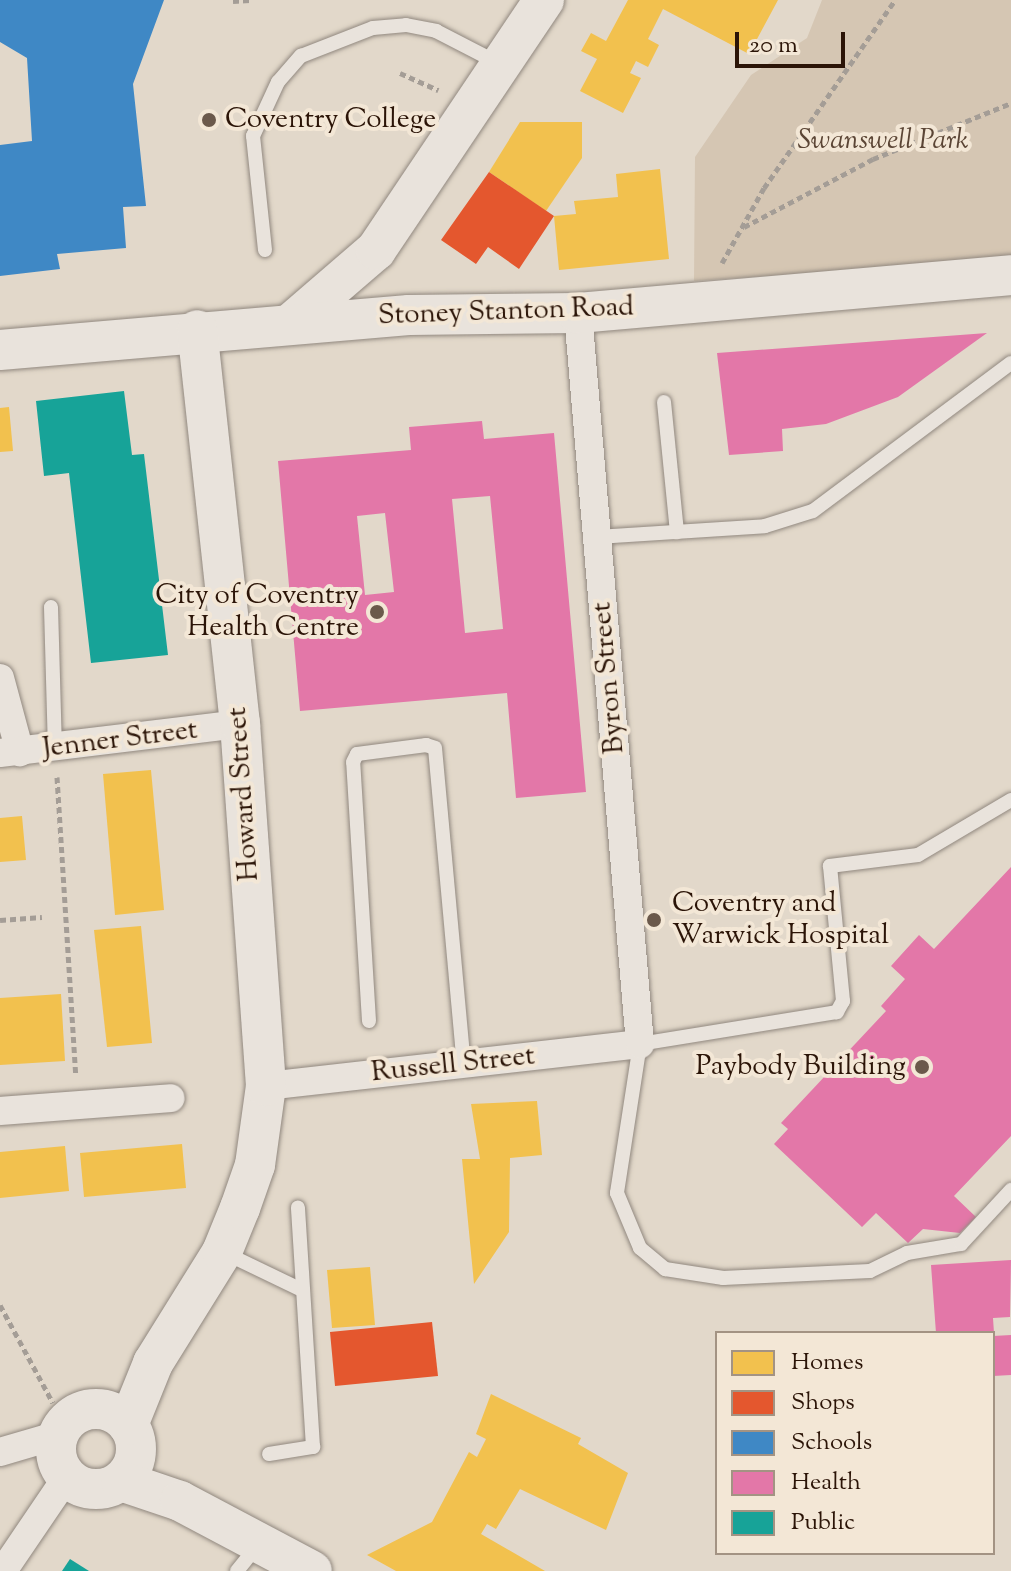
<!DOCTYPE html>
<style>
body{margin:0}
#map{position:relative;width:1011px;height:1571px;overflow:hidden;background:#e2d8ca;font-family:"Sorts Mill Goudy",serif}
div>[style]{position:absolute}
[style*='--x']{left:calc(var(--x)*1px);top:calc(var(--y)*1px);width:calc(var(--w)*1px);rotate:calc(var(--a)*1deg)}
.green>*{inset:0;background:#d5c6b3}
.homes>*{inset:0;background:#f2c14e}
.shops>*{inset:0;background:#e4572e}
.schools>*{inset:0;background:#3f88c5}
.health>*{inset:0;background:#e377a8}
.public>*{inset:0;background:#17a398}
.path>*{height:5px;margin-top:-2.5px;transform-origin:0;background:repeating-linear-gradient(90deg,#a49d96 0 6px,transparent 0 10px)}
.roads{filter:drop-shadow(0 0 2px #91887f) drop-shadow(0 0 2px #91887f)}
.lane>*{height:14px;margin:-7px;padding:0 7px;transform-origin:7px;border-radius:7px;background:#e9e3dc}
.street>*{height:28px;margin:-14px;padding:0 14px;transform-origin:14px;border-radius:14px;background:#e9e3dc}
.secondary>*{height:40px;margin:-20px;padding:0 20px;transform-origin:20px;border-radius:20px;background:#e9e3dc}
.secondary>.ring{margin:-20px;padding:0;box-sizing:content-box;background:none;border:40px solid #e9e3dc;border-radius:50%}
.dots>*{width:22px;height:22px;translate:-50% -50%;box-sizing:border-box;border:4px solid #f3e7d6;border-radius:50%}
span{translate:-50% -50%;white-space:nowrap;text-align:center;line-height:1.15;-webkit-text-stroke:8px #f3e7d6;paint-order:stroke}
.poi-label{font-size:28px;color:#2b1407}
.left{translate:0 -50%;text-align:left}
.right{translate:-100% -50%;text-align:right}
.park-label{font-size:28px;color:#5b4535;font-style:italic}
.street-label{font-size:28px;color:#2b1407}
.legend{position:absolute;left:715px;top:1331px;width:280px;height:224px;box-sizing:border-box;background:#f3e7d6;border:2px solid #a39383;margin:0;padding:10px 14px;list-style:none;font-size:24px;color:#2b1407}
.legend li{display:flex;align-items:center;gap:16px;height:40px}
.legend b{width:40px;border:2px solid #a39383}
.scale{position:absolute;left:735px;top:32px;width:110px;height:36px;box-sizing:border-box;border:4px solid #2b1407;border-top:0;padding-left:10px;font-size:24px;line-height:28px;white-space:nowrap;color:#2b1407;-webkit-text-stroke:6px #f3e7d6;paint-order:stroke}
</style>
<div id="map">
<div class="green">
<i style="clip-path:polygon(822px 0,1011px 0,1011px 260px,694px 281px,695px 157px,751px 75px,807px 38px)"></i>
</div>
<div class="homes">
<i style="clip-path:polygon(628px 0,778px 0,749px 54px,663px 9px,648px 39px,659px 45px,648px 67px,636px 61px,630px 73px,641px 78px,623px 113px,580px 91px,597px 59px,581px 51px,591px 33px,606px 41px)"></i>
<i style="clip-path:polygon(520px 122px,582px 122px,582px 158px,546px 211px,489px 172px)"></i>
<i style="clip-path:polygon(660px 169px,669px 259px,559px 270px,554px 216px,576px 214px,574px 201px,618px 197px,616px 174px)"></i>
<i style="clip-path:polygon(9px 407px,13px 451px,0 452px,0 408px)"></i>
<i style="clip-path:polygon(151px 770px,164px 910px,115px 915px,103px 774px)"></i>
<i style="clip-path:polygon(22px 816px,26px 860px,0 862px,0 818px)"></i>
<i style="clip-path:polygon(141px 926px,152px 1043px,107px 1047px,94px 930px)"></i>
<i style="clip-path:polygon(61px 994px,65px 1061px,0 1065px,0 998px)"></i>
<i style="clip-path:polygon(537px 1101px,542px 1155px,510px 1158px,509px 1232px,474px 1284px,462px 1159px,480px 1159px,471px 1104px)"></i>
<i style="clip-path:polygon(182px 1144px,186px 1188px,84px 1197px,80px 1153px)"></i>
<i style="clip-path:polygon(65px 1146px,69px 1191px,0 1198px,0 1152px)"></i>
<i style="clip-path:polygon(370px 1267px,375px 1325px,332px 1328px,327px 1270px)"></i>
<i style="clip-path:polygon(491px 1394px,581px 1438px,578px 1444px,628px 1473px,606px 1530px,520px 1489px,496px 1529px,487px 1524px,481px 1534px,545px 1571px,396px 1571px,367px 1555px,432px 1522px,469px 1452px,477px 1457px,486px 1439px,476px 1434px)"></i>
</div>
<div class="shops">
<i style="clip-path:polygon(489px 172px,554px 216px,519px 269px,488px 247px,476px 264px,441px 240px)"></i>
<i style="clip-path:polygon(432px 1322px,438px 1376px,335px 1386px,330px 1332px)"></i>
</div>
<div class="schools">
<i style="clip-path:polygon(0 0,164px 0,133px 84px,146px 206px,123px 207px,126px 248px,57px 254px,60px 269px,0 276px,0 145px,32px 141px,27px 58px,0 42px)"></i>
</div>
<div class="health">
<i style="clip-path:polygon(987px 333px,898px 397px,826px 424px,782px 429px,783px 451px,729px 455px,717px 353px)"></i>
<i style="clip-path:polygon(evenodd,482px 421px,484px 439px,554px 433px,586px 792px,516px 798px,507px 693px,300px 711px,278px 461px,411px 450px,409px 427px,482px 421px,490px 496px,503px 629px,465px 633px,452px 499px,490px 496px,482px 421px,385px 513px,394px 592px,365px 595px,357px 516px,385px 513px)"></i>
<i style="clip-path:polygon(1011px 867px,1011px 1136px,954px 1196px,976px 1217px,960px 1233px,923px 1229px,908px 1243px,876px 1213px,862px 1227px,774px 1144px,788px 1129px,781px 1123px,886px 1011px,881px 1006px,905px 979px,891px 966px,919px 935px,934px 949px)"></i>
<i style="clip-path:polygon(1011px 1260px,1010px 1317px,993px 1318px,994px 1333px,936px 1333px,931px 1265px)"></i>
<i style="clip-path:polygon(1011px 1335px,1011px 1375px,993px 1376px,993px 1336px)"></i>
</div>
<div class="public">
<i style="clip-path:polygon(124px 391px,132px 455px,144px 454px,168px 655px,91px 663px,69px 473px,44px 476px,36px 401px)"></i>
<i style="clip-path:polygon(70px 1559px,89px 1571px,62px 1571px)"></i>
</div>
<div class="path">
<i style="--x:233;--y:1;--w:17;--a:-3"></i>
<i style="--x:400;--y:73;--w:42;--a:24.1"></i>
<i style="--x:744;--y:227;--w:146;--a:-27.8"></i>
<i style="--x:873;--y:159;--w:149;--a:-22.1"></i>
<i style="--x:722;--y:263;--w:86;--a:-60.8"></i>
<i style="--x:764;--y:188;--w:229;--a:-55.1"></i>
<i style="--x:57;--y:777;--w:299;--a:86.4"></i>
<i style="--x:0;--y:920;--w:42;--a:-4.1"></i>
<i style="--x:0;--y:1305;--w:111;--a:61.6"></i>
</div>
<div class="roads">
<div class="lane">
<i style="--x:265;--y:250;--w:115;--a:-96"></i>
<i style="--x:253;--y:136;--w:60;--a:-65.2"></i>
<i style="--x:278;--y:82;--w:35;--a:-49"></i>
<i style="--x:301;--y:56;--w:77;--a:-21.3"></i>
<i style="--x:373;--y:28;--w:33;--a:-5"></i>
<i style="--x:406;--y:25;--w:31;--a:11"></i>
<i style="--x:436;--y:31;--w:72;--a:27.3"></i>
<i style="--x:664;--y:402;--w:131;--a:84.3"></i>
<i style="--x:597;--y:537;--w:168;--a:-3.7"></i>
<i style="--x:765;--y:526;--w:50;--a:-17.4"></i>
<i style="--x:813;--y:511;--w:247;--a:-36.8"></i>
<i style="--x:51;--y:607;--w:143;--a:88.4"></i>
<i style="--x:1011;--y:800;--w:108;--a:149.4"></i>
<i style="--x:918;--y:855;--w:89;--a:172.9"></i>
<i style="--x:830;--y:866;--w:136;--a:84.5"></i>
<i style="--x:843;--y:1001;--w:13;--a:119"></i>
<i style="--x:837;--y:1012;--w:200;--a:170.8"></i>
<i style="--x:640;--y:1044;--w:151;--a:98.8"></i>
<i style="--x:617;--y:1193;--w:60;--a:67.3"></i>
<i style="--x:640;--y:1248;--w:33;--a:40"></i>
<i style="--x:665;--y:1269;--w:59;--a:8.8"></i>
<i style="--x:723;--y:1278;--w:147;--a:-2.7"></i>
<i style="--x:870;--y:1271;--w:41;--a:-25.9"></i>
<i style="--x:907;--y:1253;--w:55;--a:-9.5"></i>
<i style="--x:961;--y:1244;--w:74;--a:-47.2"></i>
<i style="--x:369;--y:1021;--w:259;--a:-93.5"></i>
<i style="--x:353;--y:762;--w:9;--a:-63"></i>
<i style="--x:357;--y:754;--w:70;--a:-7.4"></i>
<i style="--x:426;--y:745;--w:9;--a:18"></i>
<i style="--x:435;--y:748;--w:317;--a:84.8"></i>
<i style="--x:223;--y:1252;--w:88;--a:25.7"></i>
<i style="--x:269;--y:1454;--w:45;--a:-9"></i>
<i style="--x:313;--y:1447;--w:240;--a:-93.6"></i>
<i style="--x:237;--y:1571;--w:32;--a:-51"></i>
</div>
<div class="street">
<i style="--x:0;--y:678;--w:77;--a:74.9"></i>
<i style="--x:0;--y:753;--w:242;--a:-6.9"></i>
<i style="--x:266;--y:1086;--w:376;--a:-6.4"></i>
<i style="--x:640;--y:1044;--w:734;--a:-94.85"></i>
<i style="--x:0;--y:1111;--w:171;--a:-4.3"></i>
<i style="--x:0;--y:1452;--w:60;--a:-16.3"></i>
<i style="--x:3;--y:1571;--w:114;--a:-55.8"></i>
</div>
<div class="secondary">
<i style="--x:290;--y:324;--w:113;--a:-40.7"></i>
<i style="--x:376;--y:250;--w:301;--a:-56.1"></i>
<i style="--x:0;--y:350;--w:410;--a:-4.9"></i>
<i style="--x:409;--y:315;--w:169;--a:-0.7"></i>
<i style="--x:578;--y:313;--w:435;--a:-5"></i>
<i class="ring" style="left:56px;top:1409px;width:40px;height:40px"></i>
<i style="--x:128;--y:1425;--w:67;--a:-68"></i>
<i style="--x:153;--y:1363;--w:131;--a:-58.1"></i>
<i style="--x:222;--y:1252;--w:48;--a:-67.8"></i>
<i style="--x:240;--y:1208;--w:46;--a:-70.8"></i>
<i style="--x:255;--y:1165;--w:80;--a:-82.1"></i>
<i style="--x:266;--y:1086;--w:363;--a:-94.1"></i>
<i style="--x:240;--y:724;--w:396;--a:-96.2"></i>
<i style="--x:121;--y:1481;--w:62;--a:18.7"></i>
<i style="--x:180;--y:1501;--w:149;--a:27.9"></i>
</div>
</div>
<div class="dots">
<i style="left:209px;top:120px;background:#6b594b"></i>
<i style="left:377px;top:612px;background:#6b594b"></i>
<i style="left:654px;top:920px;background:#6b594b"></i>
<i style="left:922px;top:1067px;background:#6b594b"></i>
</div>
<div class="poi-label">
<span class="left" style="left:225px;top:120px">Coventry College</span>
<span class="right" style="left:359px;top:612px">City of Coventry<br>Health Centre</span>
<span class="left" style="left:672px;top:920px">Coventry and<br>Warwick Hospital</span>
<span class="right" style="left:906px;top:1067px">Paybody Building</span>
</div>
<div class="park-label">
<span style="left:883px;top:141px">Swanswell Park</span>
</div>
<div class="street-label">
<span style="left:506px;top:312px;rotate:-2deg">Stoney Stanton Road</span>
<span style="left:609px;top:678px;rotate:-95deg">Byron Street</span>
<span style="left:120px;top:740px;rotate:-7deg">Jenner Street</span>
<span style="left:244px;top:794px;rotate:-94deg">Howard Street</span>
<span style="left:453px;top:1065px;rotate:-6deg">Russell Street</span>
</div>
<ul class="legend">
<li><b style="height:22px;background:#f2c14e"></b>Homes</li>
<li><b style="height:22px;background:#e4572e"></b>Shops</li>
<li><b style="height:22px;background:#3f88c5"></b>Schools</li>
<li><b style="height:22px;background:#e377a8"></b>Health</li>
<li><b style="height:22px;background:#17a398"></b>Public</li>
</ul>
<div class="scale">20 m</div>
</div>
